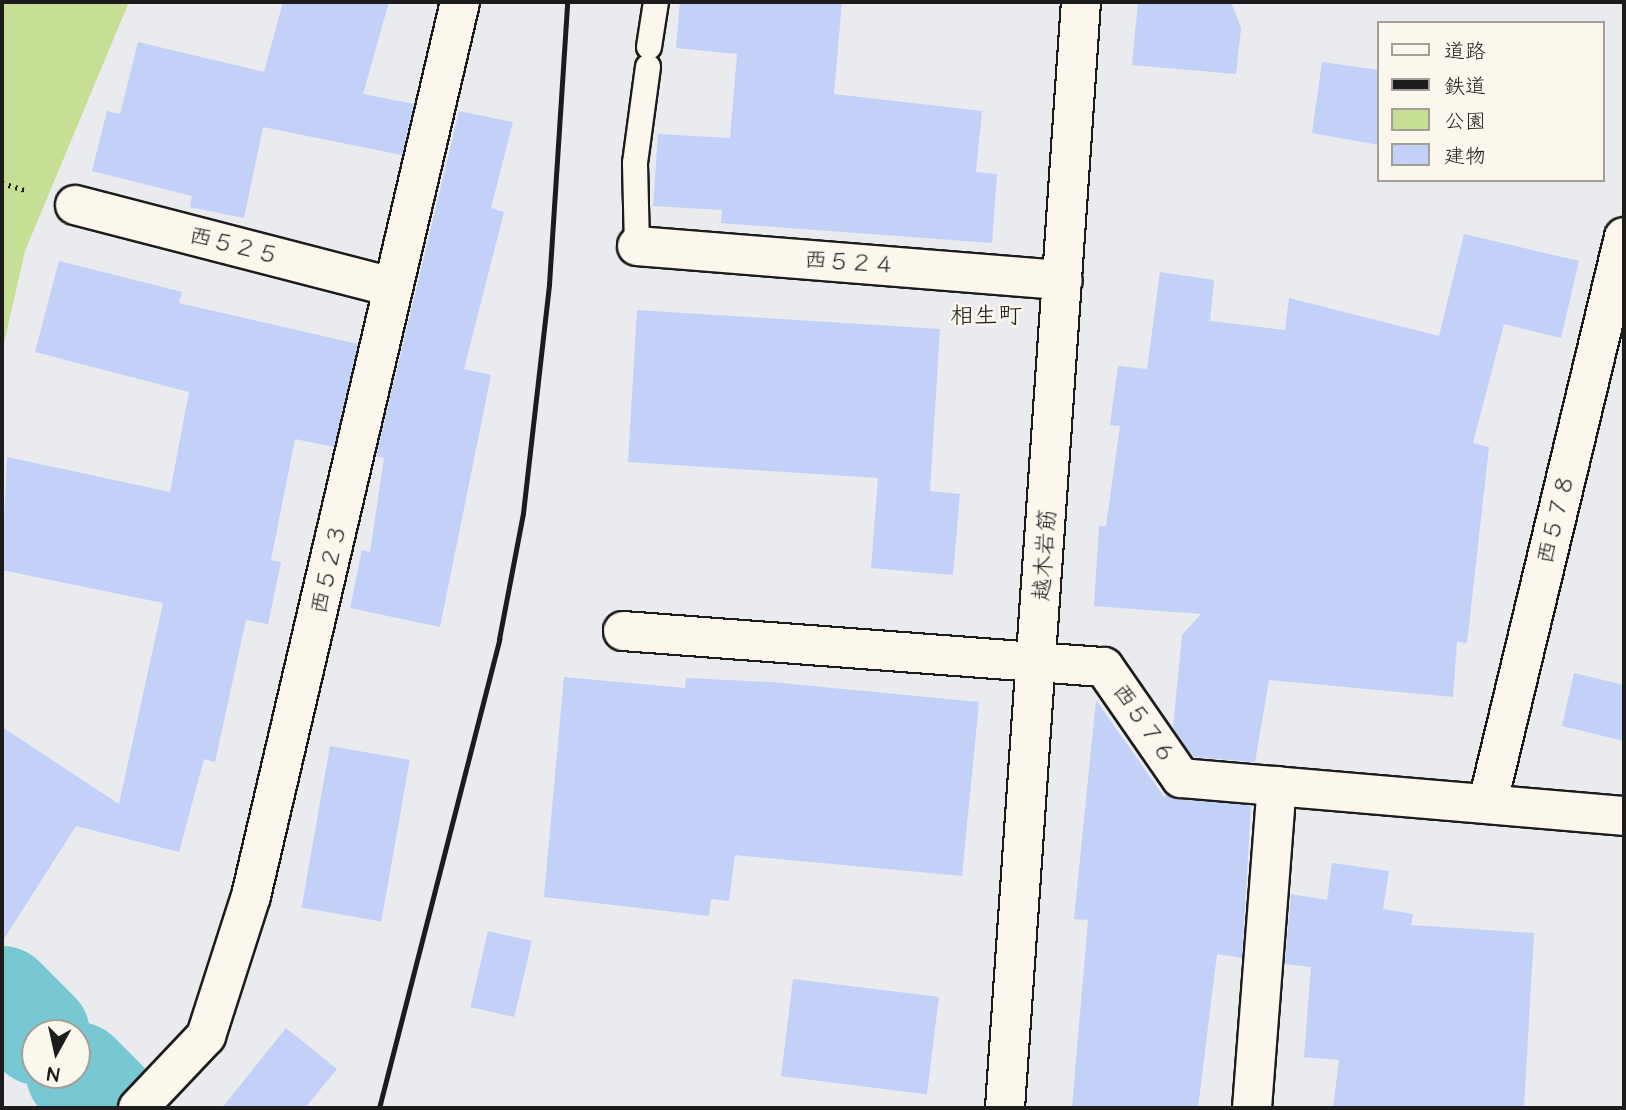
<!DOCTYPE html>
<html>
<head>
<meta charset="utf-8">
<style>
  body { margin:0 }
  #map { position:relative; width:1626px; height:1110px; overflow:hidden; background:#eaebef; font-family:"Architects Daughter","Klee One",sans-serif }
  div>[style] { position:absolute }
  .green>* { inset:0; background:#c7df95 }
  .river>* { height:103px; margin:-51.5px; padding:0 51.5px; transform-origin:51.5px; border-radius:51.5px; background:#78c8d3 }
  .building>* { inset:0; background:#c3d0f7; transform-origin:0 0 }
  .path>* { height:4.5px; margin-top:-2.25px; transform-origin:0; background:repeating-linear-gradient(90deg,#1c1c1c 0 2px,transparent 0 7px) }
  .roads { filter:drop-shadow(2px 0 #1c1c1c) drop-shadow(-2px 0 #1c1c1c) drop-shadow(0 2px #1c1c1c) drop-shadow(0 -2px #1c1c1c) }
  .service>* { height:24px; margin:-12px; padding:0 12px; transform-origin:12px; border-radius:12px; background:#fbf7ec }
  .minor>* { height:38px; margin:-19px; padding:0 19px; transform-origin:19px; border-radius:19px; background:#fbf7ec }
  .tertiary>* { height:38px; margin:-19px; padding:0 19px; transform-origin:19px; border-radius:19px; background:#fbf7ec }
  .rail>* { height:5px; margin:-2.5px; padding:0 2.5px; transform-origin:2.5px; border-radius:2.5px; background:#1c1c1c }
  span { translate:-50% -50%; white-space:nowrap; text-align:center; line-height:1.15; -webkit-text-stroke:5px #fbf7ec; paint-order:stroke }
  .street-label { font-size:23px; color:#1c1c1c }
  .neighbourhood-label { font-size:24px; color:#1c1c1c }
  .frame { position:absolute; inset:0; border:4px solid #1c1c1c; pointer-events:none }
  .legend { position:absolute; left:1377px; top:21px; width:228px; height:161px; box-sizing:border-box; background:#fbf7ec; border:2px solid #a29f99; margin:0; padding:9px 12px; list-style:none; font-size:21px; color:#1c1c1c }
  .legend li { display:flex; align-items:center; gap:14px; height:35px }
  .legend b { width:35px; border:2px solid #a29f99 }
  .north { position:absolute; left:21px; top:1019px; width:70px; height:70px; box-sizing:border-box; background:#fbf7ec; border:2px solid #a29f99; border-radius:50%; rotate:188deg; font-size:19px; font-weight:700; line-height:28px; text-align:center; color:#1c1c1c }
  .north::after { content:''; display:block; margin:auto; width:24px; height:32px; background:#1c1c1c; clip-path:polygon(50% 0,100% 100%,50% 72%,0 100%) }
</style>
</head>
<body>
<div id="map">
  <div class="green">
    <div style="clip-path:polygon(2px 2px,129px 2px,25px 251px,2px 352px)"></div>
  </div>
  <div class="river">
    <div style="left:2px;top:997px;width:51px;rotate:45deg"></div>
    <div style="left:77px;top:1073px;width:49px;rotate:45deg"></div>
  </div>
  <div class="building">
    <div style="clip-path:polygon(283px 2px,389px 2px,363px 94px,414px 104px,402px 155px,263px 127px,244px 218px,190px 207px,192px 196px,92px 171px,107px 111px,120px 114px,138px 42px,264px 72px)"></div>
    <div style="clip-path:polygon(680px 2px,842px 2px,834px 94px,982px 111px,976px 172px,997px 174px,992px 243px,721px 223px,722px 210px,653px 206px,658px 134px,730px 138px,737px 54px,676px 48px)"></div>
    <div style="clip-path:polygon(1138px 2px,1231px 2px,1241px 28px,1236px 74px,1132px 65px)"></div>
    <div style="clip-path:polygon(1322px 62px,1379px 70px,1379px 145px,1312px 133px)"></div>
    <div style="clip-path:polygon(459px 111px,513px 122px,491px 208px,504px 212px,464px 369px,491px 375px,440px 627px,350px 608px,362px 550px,370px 552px,384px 458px,376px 456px)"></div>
    <div style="clip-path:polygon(1464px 234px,1579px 261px,1561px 338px,1504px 324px,1473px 443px,1489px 447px,1467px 643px,1457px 642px,1453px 697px,1269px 680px,1255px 762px,1193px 757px,1173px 728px,1182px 635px,1201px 614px,1094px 606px,1099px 526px,1106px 526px,1120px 426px,1110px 425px,1118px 366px,1147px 369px,1160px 272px,1214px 280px,1210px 321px,1285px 330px,1289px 298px,1439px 336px)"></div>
    <div style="clip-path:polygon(59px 261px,182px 292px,179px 303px,358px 344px,334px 447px,295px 439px,271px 560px,281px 562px,268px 624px,246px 620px,215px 762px,204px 759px,179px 852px,76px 826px,2px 942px,2px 727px,119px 804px,163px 603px,2px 570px,7px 457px,170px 492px,189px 392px,35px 352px)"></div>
    <div style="clip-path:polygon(637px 310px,940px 329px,930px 491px,960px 494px,953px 575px,871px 568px,878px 478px,628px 462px)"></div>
    <div style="clip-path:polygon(1574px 673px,1624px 685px,1624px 741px,1562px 726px)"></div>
    <div style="clip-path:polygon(564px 677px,685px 688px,686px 678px,771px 682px,979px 702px,962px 876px,735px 855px,729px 901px,711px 899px,709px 916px,544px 897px)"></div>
    <div style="clip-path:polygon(1096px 700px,1165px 798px,1166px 793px,1251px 806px,1242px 958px,1217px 954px,1198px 1108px,1072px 1108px,1088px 920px,1074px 919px)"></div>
    <div style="left:330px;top:746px;width:81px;height:164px;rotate:10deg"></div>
    <div style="clip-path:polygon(1332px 863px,1389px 871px,1383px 909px,1413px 914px,1411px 925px,1534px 933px,1524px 1108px,1333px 1108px,1339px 1060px,1304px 1057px,1311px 967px,1285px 964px,1291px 894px,1327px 900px)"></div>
    <div style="left:488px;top:931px;width:45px;height:78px;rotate:13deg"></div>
    <div style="left:793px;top:979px;width:147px;height:98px;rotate:7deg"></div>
    <div style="clip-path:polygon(286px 1028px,337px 1069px,305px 1108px,222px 1108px)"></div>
  </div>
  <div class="path">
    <div style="left:2px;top:183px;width:27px;rotate:17deg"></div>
  </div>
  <div class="roads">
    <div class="service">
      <div style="left:649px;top:47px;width:46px;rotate:-81.2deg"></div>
      <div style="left:637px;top:246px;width:83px;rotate:-91.4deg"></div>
      <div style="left:635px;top:163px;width:97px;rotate:-82.3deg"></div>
    </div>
    <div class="minor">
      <div style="left:75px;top:205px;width:328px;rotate:14.5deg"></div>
      <div style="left:637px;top:246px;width:427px;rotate:4.6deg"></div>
      <div style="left:623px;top:631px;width:482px;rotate:4.3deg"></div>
      <div style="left:1104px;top:667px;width:135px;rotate:55.3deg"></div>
      <div style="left:1181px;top:778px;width:445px;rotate:4.9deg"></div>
      <div style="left:1488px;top:802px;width:581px;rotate:-76.47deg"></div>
      <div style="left:138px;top:1108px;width:99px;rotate:-46.6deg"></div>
      <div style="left:206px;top:1036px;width:147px;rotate:-72.2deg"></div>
      <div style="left:251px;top:896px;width:918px;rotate:-76.84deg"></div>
      <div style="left:1252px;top:1108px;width:323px;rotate:-85.6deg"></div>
    </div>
    <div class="tertiary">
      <div style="left:1005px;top:1108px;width:1109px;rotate:-86.07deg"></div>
    </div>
  </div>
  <div class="rail">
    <div style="left:379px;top:1108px;width:484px;rotate:-75.6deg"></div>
    <div style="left:499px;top:639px;width:128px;rotate:-79.2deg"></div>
    <div style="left:523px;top:513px;width:230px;rotate:-83.5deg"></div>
    <div style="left:549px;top:284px;width:283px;rotate:-86.3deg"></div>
  </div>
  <div class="street-label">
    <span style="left:234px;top:246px;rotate:14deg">西５２５</span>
    <span style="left:850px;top:263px;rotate:4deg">西５２４</span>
    <span style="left:1556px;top:519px;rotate:-76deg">西５７８</span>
    <span style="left:1045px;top:555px;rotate:-86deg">越木岩筋</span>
    <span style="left:329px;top:569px;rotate:-77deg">西５２３</span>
    <span style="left:1144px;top:724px;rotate:55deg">西５７６</span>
  </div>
  <div class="neighbourhood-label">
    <span style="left:986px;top:317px">相生町</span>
  </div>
  <div class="frame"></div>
  <ul class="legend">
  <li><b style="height:9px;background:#fbf7ec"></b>道路</li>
  <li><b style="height:9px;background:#1c1c1c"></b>鉄道</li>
  <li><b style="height:19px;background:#c7df95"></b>公園</li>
  <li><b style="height:19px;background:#c3d0f7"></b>建物</li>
  </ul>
  <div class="north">N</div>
</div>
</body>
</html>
